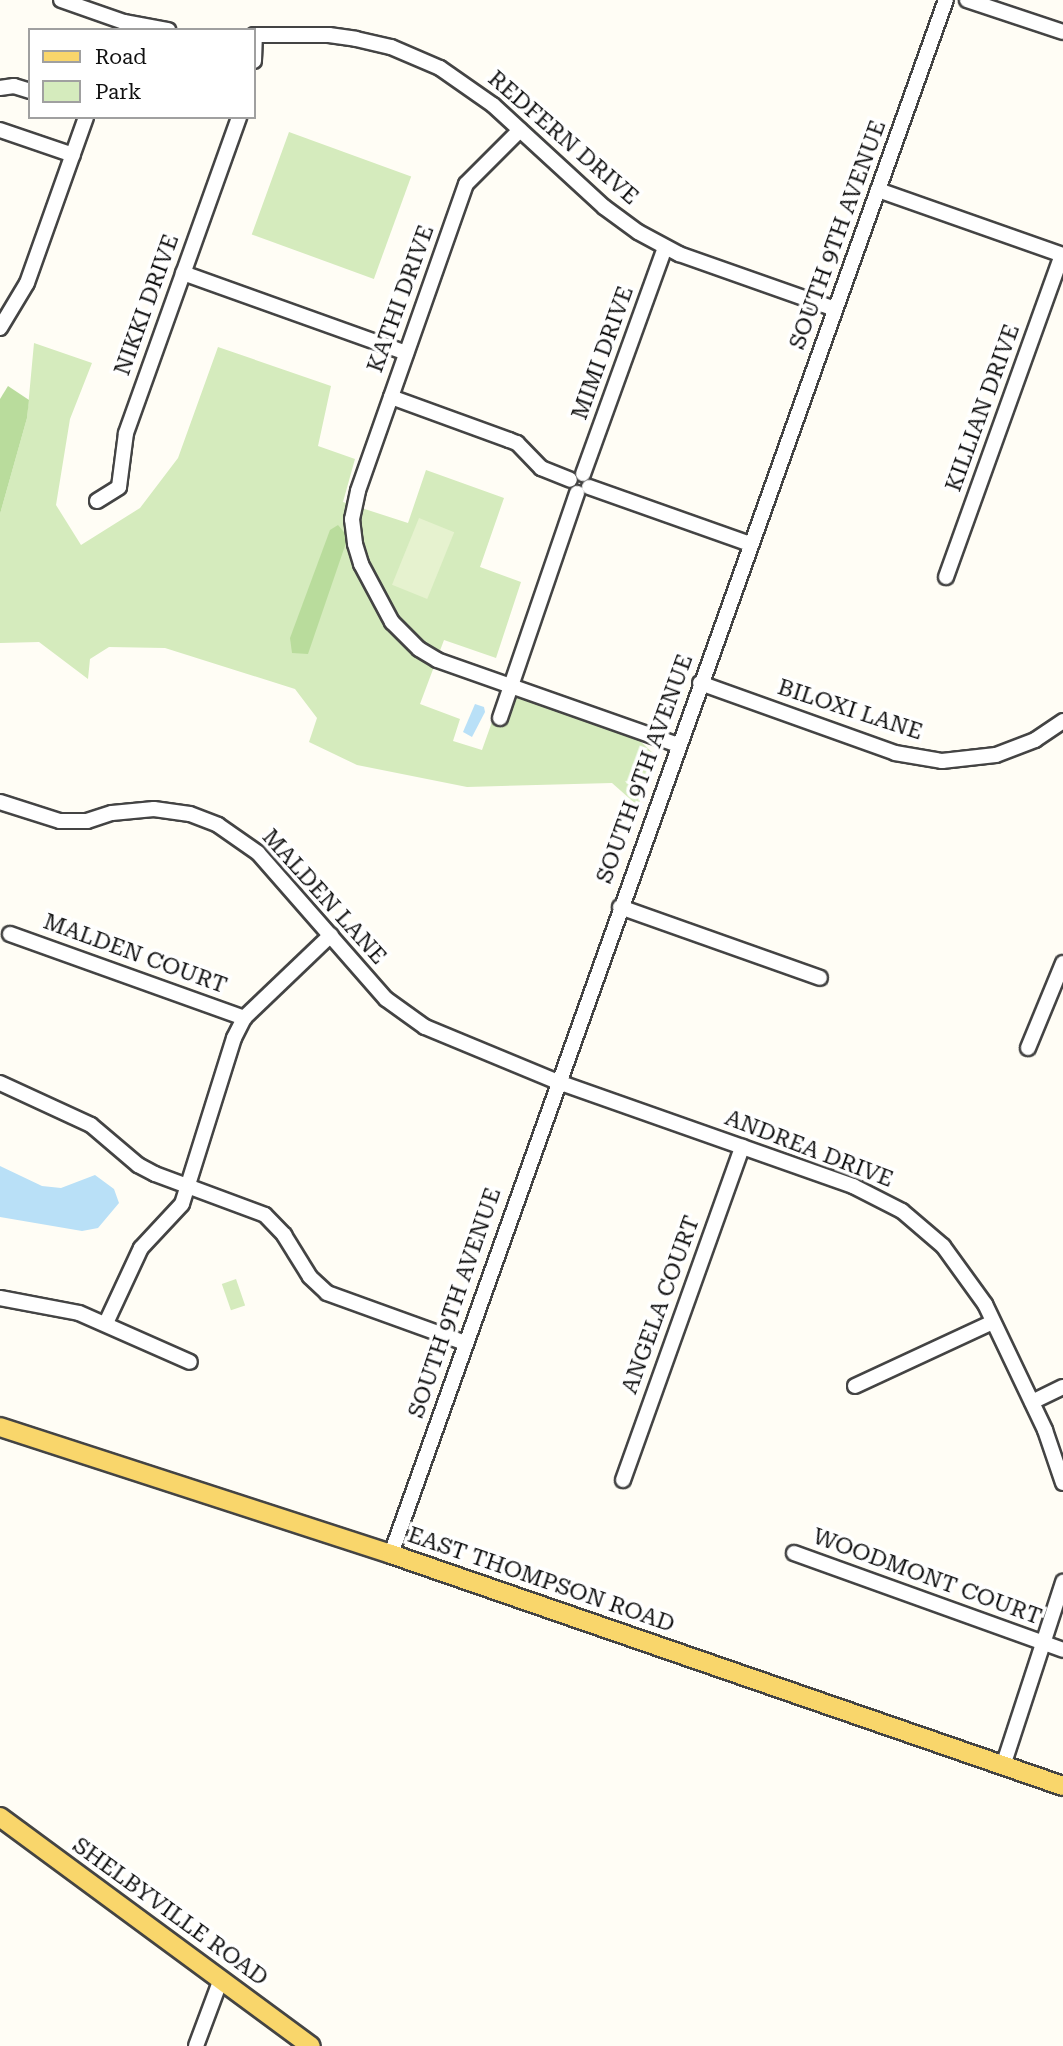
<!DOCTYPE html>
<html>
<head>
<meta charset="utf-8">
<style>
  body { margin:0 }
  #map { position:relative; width:1063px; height:2046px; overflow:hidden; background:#fffdf5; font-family:"Roboto Serif",serif }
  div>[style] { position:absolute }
  .green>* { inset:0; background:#d5ebbd; transform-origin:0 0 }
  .forest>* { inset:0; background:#b9dc9c }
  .pitch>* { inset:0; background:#e6f2cf; transform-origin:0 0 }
  .water>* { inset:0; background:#b9e0f7 }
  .roads { filter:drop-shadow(2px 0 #444) drop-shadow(-2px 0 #444) drop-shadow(0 2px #444) drop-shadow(0 -2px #444) }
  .minor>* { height:14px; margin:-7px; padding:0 7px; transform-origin:7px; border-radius:7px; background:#fff }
  .major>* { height:18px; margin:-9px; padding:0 9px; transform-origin:9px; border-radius:9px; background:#f9d66b }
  span { translate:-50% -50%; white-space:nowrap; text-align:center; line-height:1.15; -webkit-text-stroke:7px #fff; paint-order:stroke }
  .street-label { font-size:23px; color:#111 }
  .legend { position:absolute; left:28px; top:28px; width:228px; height:91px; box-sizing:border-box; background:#fff; border:2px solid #a0a0a0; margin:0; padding:9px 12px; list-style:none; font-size:21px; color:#111 }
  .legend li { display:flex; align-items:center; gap:14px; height:35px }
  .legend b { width:35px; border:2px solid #a0a0a0 }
</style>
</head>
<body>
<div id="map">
  <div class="green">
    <div style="left:289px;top:132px;width:130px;height:109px;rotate:20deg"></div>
    <div style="clip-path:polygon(34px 343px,92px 363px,70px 419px,56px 505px,81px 545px,140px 508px,178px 458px,218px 347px,331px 386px,318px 446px,355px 459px,343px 502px,408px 523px,426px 470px,504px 498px,480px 567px,521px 582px,496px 658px,444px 640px,420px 704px,460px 719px,453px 741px,482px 750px,503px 691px,639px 740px,656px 756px,638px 806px,612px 783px,467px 787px,357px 765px,309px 742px,317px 718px,295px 689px,165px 648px,109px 647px,90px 659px,88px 679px,39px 642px,0 643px,0 514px,27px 418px)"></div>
    <div style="left:236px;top:1279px;width:28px;height:15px;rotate:71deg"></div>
  </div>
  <div class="forest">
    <div style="clip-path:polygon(8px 386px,29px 400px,27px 418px,0 514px,0 399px)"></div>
    <div style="clip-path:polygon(338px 525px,348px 537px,308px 654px,292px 653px,290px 638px,330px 530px)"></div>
  </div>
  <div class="pitch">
    <div style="left:419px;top:518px;width:38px;height:72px;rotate:22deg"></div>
  </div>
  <div class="water">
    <div style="clip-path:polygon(475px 704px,484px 707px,485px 712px,472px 737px,463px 732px)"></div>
    <div style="clip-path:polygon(0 1166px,42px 1186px,61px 1188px,95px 1175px,114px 1189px,119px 1203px,98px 1228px,82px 1231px,0 1217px)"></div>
  </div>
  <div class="roads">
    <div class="minor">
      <div style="left:61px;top:0;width:67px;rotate:19.2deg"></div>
      <div style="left:124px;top:22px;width:45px;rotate:10.3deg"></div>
      <div style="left:967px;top:0;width:101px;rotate:18.4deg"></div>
      <div style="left:254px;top:35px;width:75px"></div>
      <div style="left:329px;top:35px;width:27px;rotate:8deg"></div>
      <div style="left:356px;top:39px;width:36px;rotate:13deg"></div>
      <div style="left:391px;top:47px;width:53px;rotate:23.2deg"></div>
      <div style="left:440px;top:68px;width:65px;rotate:34.9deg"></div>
      <div style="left:493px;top:105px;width:151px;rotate:42.6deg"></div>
      <div style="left:604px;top:207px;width:42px;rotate:36.3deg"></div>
      <div style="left:638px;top:232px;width:47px;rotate:28.2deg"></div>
      <div style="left:679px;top:254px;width:165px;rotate:19.4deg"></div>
      <div style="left:254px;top:61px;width:26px;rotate:-88deg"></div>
      <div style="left:0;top:88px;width:14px;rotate:-8deg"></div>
      <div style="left:14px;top:86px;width:17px;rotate:17deg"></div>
      <div style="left:0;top:130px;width:77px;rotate:18.9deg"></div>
      <div style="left:520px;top:130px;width:76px;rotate:135deg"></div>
      <div style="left:466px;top:184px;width:325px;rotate:109.4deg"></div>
      <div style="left:358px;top:491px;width:29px;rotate:102deg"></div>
      <div style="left:352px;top:519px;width:25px;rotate:83deg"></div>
      <div style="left:355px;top:544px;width:21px;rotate:73deg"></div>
      <div style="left:361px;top:564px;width:66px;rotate:61.9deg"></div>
      <div style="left:392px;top:622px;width:38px;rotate:45deg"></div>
      <div style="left:419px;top:649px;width:21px;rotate:31deg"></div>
      <div style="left:437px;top:660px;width:256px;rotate:19.4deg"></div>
      <div style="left:878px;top:190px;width:196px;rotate:19.4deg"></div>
      <div style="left:183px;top:273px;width:237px;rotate:19.7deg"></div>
      <div style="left:0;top:328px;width:52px;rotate:-59deg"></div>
      <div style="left:27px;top:283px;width:176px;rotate:-70.4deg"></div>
      <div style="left:391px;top:397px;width:126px;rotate:20deg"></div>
      <div style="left:509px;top:440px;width:9px;rotate:21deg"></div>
      <div style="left:517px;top:443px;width:35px;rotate:46deg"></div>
      <div style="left:541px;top:468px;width:31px;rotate:22deg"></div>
      <div style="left:583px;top:474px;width:241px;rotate:-70.1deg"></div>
      <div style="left:589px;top:487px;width:171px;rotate:19.5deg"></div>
      <div style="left:97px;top:501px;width:26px;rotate:-32deg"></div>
      <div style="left:119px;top:487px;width:54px;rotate:-82.6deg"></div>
      <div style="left:126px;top:433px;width:336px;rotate:-70.3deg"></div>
      <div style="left:946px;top:577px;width:342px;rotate:-70.2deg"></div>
      <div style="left:700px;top:683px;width:207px;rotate:19.7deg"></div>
      <div style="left:895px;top:753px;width:48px;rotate:9.7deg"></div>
      <div style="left:942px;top:761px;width:54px;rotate:-6.3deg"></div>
      <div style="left:996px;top:755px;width:42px;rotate:-21deg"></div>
      <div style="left:1035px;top:740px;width:34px;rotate:-34deg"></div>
      <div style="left:500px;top:718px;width:238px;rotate:-71.1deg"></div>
      <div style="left:0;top:802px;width:63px;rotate:17.6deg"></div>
      <div style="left:60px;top:821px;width:27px"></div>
      <div style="left:87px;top:821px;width:26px;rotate:-18deg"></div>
      <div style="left:112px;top:813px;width:42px;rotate:-5.4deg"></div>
      <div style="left:154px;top:809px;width:36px;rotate:8deg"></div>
      <div style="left:190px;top:814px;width:30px;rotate:21deg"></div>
      <div style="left:218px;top:825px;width:49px;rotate:35deg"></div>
      <div style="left:258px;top:853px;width:194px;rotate:48.8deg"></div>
      <div style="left:386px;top:999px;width:48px;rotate:35.7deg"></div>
      <div style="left:425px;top:1027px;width:144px;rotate:22.5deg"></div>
      <div style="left:558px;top:1082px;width:313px;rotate:19.4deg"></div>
      <div style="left:853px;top:1186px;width:55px;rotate:27deg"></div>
      <div style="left:902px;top:1211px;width:54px;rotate:40.5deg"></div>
      <div style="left:943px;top:1246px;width:72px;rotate:54.1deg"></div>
      <div style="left:985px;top:1304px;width:140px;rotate:64.5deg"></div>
      <div style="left:1045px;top:1430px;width:56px;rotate:71.2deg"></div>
      <div style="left:620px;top:907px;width:212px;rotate:19.5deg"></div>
      <div style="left:10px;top:934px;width:249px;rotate:19.7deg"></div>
      <div style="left:1028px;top:1048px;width:92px;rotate:-67.6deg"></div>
      <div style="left:0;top:1083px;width:100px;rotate:24.8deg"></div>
      <div style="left:91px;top:1125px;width:62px;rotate:40.4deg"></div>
      <div style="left:138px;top:1165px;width:19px;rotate:28deg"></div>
      <div style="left:155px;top:1174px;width:117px;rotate:20.4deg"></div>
      <div style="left:265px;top:1215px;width:28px;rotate:46deg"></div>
      <div style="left:284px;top:1235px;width:49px;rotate:58.2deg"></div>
      <div style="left:310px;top:1277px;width:23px;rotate:43deg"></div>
      <div style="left:327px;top:1293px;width:147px;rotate:19.9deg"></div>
      <div style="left:0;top:1298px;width:80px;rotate:10.8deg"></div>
      <div style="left:79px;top:1313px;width:121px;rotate:23.8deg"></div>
      <div style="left:106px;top:1323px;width:83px;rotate:-65deg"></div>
      <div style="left:141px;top:1248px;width:60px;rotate:-47deg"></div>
      <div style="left:182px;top:1204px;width:174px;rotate:-72.6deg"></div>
      <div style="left:234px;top:1038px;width:22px;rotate:-63deg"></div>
      <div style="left:244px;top:1018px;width:120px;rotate:-43.7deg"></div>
      <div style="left:855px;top:1386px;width:152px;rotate:-24.9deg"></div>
      <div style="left:1032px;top:1402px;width:34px;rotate:-26deg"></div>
      <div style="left:623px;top:1480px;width:354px;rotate:-70.3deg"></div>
      <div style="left:794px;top:1553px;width:286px;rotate:19.8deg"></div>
      <div style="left:391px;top:1554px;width:1650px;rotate:-70.35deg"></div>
      <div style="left:1003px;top:1766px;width:194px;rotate:-71.9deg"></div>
      <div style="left:196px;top:2046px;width:72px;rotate:-69.5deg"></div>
    </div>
    <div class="major">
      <div style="left:0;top:1427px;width:411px;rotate:18deg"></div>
      <div style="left:391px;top:1554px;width:711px;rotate:19.05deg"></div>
      <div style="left:0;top:1817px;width:386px;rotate:36.4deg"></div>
    </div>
  </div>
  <div class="street-label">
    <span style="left:563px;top:138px;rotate:41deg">REDFERN DRIVE</span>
    <span style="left:838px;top:235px;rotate:-70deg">SOUTH 9TH AVENUE</span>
    <span style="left:401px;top:299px;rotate:-70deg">KATHI DRIVE</span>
    <span style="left:147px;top:305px;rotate:-70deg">NIKKI DRIVE</span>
    <span style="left:603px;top:353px;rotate:-70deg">MIMI DRIVE</span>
    <span style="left:983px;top:408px;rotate:-70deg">KILLIAN DRIVE</span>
    <span style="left:850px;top:710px;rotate:18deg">BILOXI LANE</span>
    <span style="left:645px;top:769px;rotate:-70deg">SOUTH 9TH AVENUE</span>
    <span style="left:324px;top:897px;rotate:48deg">MALDEN LANE</span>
    <span style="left:135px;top:954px;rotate:20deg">MALDEN COURT</span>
    <span style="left:809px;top:1149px;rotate:21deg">ANDREA DRIVE</span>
    <span style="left:455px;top:1303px;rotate:-71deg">SOUTH 9TH AVENUE</span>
    <span style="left:661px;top:1305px;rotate:-70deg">ANGELA COURT</span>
    <span style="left:927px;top:1577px;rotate:20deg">WOODMONT COURT</span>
    <span style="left:541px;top:1580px;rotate:19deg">EAST THOMPSON ROAD</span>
    <span style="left:170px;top:1912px;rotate:36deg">SHELBYVILLE ROAD</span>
  </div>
  <ul class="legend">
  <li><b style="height:9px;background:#f9d66b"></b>Road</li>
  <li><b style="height:19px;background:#d5ebbd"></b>Park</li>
  </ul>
</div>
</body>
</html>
